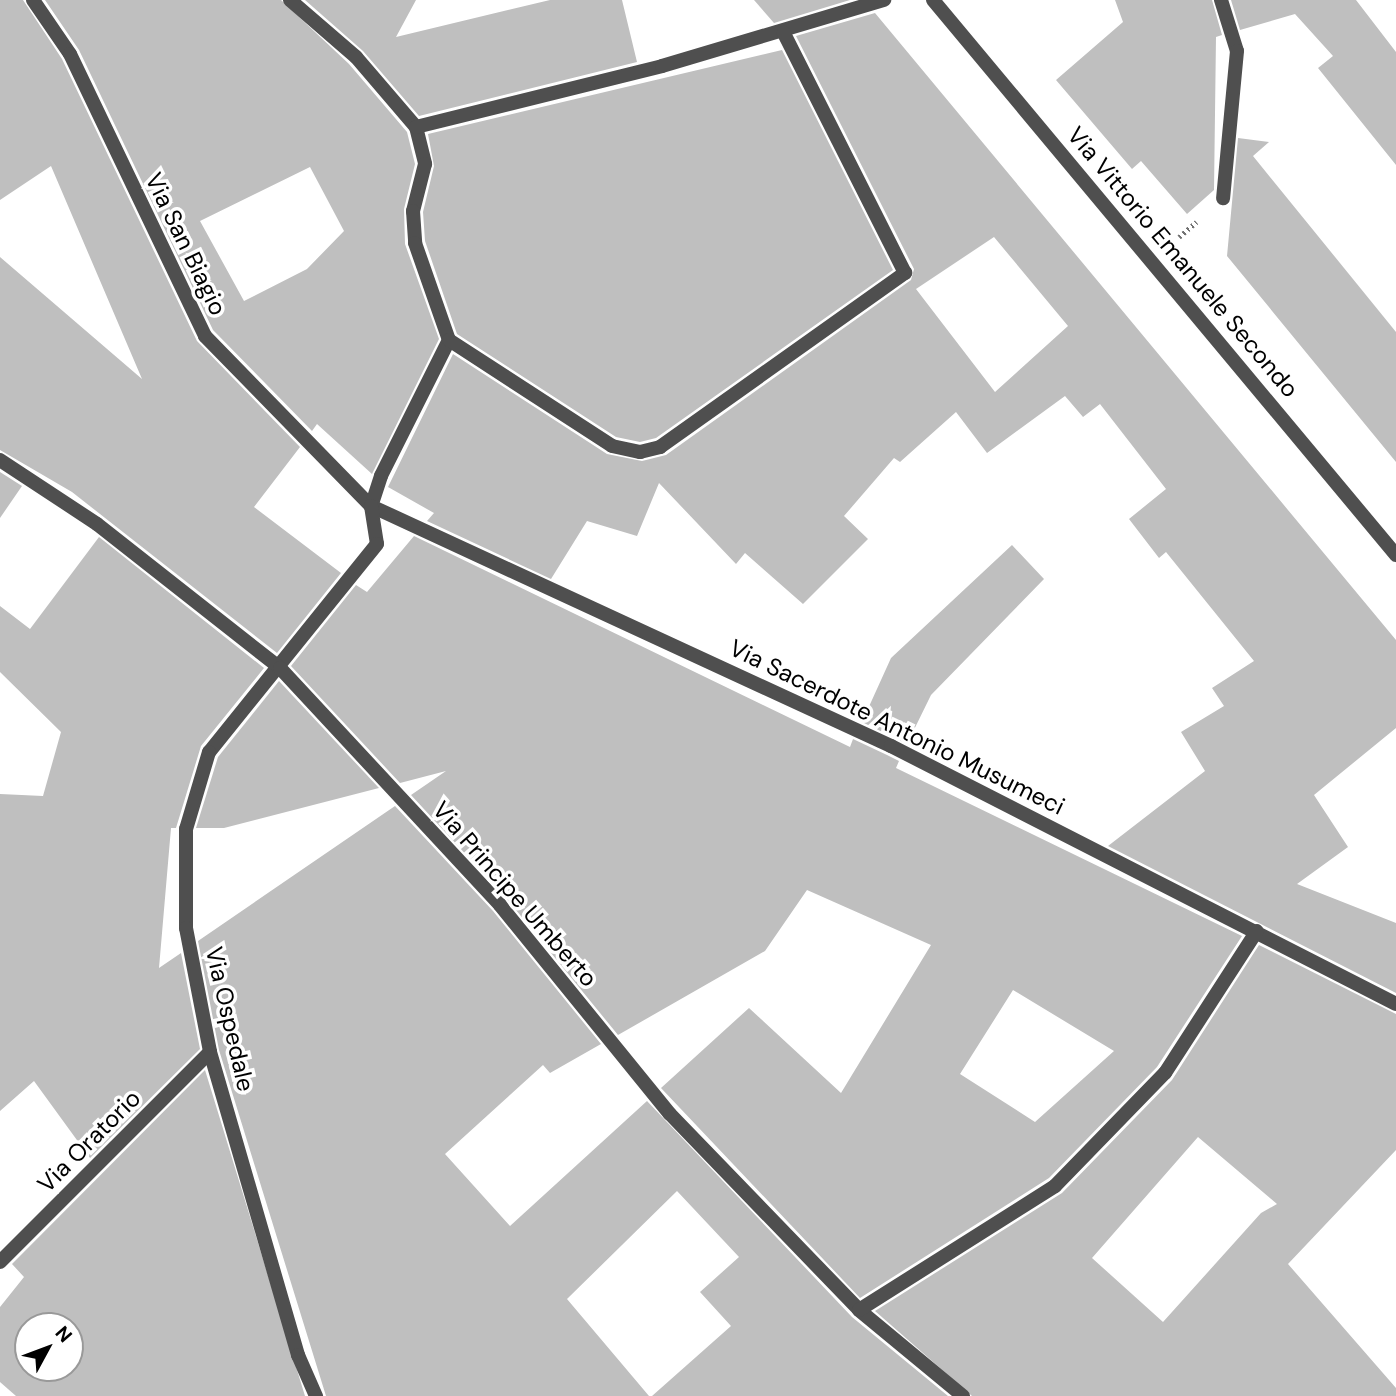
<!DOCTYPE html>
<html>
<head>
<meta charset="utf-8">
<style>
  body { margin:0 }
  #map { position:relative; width:1396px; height:1396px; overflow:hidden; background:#fff; font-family:"DM Sans",sans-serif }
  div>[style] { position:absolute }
  .building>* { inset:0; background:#bfbfbf }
  .path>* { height:4.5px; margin-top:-2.25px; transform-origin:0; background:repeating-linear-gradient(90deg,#717171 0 2px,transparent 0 5.5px) }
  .minor>* { height:14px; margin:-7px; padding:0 7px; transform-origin:7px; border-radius:7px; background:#4f4f4f }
  .tertiary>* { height:14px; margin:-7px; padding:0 7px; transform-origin:7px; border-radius:7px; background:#4f4f4f }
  span { translate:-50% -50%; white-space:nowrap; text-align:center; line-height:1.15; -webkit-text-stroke:7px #fff; paint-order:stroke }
  .street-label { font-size:24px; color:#000 }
  .north { position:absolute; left:14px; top:1312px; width:70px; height:70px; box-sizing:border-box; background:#fff; border:2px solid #999; border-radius:50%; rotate:49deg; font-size:19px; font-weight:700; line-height:28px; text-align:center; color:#000 }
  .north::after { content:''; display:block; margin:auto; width:24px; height:32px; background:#000; clip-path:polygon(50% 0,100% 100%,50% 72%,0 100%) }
</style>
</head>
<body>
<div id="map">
  <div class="building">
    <div style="clip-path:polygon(0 0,23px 0,62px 59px,197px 341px,300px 447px,254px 507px,341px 573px,277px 653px,72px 492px,0 450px,0 257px,142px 379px,51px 166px,0 200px)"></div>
    <div style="clip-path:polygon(evenodd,45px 0,281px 0,349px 64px,407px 132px,415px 164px,404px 209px,405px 244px,439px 339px,372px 474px,317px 424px,312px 431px,213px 330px,79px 50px,45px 0,310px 167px,344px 231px,307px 269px,244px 301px,200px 221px,310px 167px)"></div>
    <div style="clip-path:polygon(305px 0,416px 0,396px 37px,550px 0,622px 0,637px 62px,419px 116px,363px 51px)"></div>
    <div style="clip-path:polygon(754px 0,850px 0,774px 23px)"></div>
    <div style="clip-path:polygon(1115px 0,1212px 0,1222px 35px,1216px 37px,1214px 190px,1187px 214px,1141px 161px,1132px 169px,1056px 80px,1123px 22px)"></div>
    <div style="clip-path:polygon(1231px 0,1356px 0,1396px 52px,1396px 165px,1318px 68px,1333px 56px,1295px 14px,1240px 30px)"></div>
    <div style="clip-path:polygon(evenodd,875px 13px,1396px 640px,1396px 728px,1314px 795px,1348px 847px,1297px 884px,1396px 923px,1396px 993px,1108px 846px,1205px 771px,1181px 732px,1224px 706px,1212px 688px,1254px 661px,1166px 552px,1159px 558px,1129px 519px,1166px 489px,1100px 404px,1083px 417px,1065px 396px,987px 453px,956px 412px,900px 462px,894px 458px,844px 516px,868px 539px,803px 604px,745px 553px,736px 564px,659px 483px,637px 536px,587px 521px,551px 579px,427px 521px,434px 513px,388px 487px,453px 354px,607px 454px,642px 461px,666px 455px,911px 280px,914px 269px,796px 36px,875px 13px,994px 237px,1068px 326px,995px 392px,916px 289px,994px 237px)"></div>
    <div style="clip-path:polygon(782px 50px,893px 270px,656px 438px,640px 442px,616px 437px,457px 334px,425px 241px,423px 212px,434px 166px,428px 134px)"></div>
    <div style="clip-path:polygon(1238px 138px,1269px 142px,1253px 156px,1396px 332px,1396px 462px,1227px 256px)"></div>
    <div style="clip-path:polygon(0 472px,22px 486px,0 518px)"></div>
    <div style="clip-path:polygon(evenodd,414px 536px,850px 747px,853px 739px,887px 755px,899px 761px,896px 768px,1242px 936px,1157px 1067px,1049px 1178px,860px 1298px,661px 1088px,749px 1008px,841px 1093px,931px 945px,807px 890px,765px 951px,618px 1035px,507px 899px,411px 795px,446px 771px,400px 783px,291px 666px,356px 585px,367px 592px,414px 536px,1013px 990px,1114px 1051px,1035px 1122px,960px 1074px,1013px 990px)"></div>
    <div style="clip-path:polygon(99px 537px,264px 668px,201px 746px,176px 828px,171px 828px,159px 968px,181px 953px,200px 1049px,90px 1158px,34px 1081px,0 1111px,0 794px,43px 796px,61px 732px,0 672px,0 606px,30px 629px)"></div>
    <div style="clip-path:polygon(1012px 545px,1044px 579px,931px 695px,907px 744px,862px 722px,891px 658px)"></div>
    <div style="clip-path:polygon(279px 681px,379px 788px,224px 828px,196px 828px,218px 757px)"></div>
    <div style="clip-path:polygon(395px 806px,493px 911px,601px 1044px,550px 1073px,543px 1065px,445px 1154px,510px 1226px,647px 1101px,852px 1317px,948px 1396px,652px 1396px,731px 1326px,700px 1292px,739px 1257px,677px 1191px,567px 1299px,649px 1396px,326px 1396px,219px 1050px,198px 941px)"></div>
    <div style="clip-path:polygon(evenodd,1259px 945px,1396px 1014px,1396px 1150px,1288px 1264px,1396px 1388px,1396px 1396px,972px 1396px,875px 1311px,1062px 1193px,1172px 1080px,1259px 945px,1198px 1137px,1277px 1204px,1261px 1213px,1163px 1322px,1092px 1258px,1198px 1137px)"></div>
    <div style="clip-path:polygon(evenodd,205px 1070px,305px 1396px,16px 1396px,0 1382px,0 1307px,24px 1277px,12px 1264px,205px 1070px,28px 1326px,70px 1326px,70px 1368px,28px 1368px,28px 1326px)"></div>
  </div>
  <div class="path">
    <div style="left:1179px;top:237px;width:23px;rotate:-41deg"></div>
  </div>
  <div class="minor">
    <div style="left:33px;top:0;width:65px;rotate:55.6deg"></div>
    <div style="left:70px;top:54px;width:313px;rotate:64.4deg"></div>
    <div style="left:205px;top:336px;width:238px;rotate:45.7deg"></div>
    <div style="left:371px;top:506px;width:573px;rotate:24.78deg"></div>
    <div style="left:891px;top:746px;width:567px;rotate:27.06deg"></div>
    <div style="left:290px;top:0;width:87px;rotate:40.8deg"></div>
    <div style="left:356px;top:57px;width:92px;rotate:49.4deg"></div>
    <div style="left:416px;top:127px;width:38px;rotate:76deg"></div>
    <div style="left:425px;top:164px;width:49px;rotate:104.3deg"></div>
    <div style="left:413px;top:211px;width:32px;rotate:86deg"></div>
    <div style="left:415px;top:243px;width:103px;rotate:70.7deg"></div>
    <div style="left:449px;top:340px;width:152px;rotate:116.6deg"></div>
    <div style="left:381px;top:476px;width:32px;rotate:108deg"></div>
    <div style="left:371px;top:506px;width:38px;rotate:81deg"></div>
    <div style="left:377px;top:544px;width:267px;rotate:128.9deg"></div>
    <div style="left:209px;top:752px;width:80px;rotate:106.6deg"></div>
    <div style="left:186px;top:829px;width:99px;rotate:90deg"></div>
    <div style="left:186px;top:928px;width:126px;rotate:79deg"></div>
    <div style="left:210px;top:1052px;width:316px;rotate:73.8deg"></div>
    <div style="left:298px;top:1355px;width:45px;rotate:66.3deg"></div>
    <div style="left:1221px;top:0;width:53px;rotate:72.6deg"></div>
    <div style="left:1237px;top:51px;width:148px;rotate:95.4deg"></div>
    <div style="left:416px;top:127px;width:253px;rotate:-13.9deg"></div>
    <div style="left:662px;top:66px;width:232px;rotate:-16.6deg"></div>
    <div style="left:449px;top:340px;width:194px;rotate:33deg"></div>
    <div style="left:612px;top:446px;width:29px;rotate:12deg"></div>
    <div style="left:640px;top:452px;width:21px;rotate:-14deg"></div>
    <div style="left:660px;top:447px;width:301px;rotate:-35.4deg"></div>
    <div style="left:905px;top:273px;width:269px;rotate:-116.8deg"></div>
    <div style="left:0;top:460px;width:116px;rotate:33.4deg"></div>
    <div style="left:97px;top:524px;width:233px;rotate:38.2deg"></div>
    <div style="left:280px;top:668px;width:323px;rotate:47.1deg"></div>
    <div style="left:500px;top:905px;width:269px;rotate:50.9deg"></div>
    <div style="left:670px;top:1114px;width:272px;rotate:46deg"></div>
    <div style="left:859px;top:1310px;width:135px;rotate:39.6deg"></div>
    <div style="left:0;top:1262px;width:297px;rotate:-45deg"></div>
    <div style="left:859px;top:1310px;width:232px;rotate:-32.3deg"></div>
    <div style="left:1055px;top:1186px;width:158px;rotate:-45.8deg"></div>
    <div style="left:1165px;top:1073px;width:169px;rotate:-57.1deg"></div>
  </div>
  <div class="tertiary">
    <div style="left:933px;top:0;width:723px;rotate:50.16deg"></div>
  </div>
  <div class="street-label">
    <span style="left:186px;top:244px;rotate:64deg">Via San Biagio</span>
    <span style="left:1183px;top:262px;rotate:50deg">Via Vittorio Emanuele Secondo</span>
    <span style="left:897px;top:727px;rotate:26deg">Via Sacerdote Antonio Musumeci</span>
    <span style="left:515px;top:894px;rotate:49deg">Via Principe Umberto</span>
    <span style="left:230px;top:1019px;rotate:77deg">Via Ospedale</span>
    <span style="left:89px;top:1141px;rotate:-45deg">Via Oratorio</span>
  </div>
  <div class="north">N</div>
</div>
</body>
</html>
